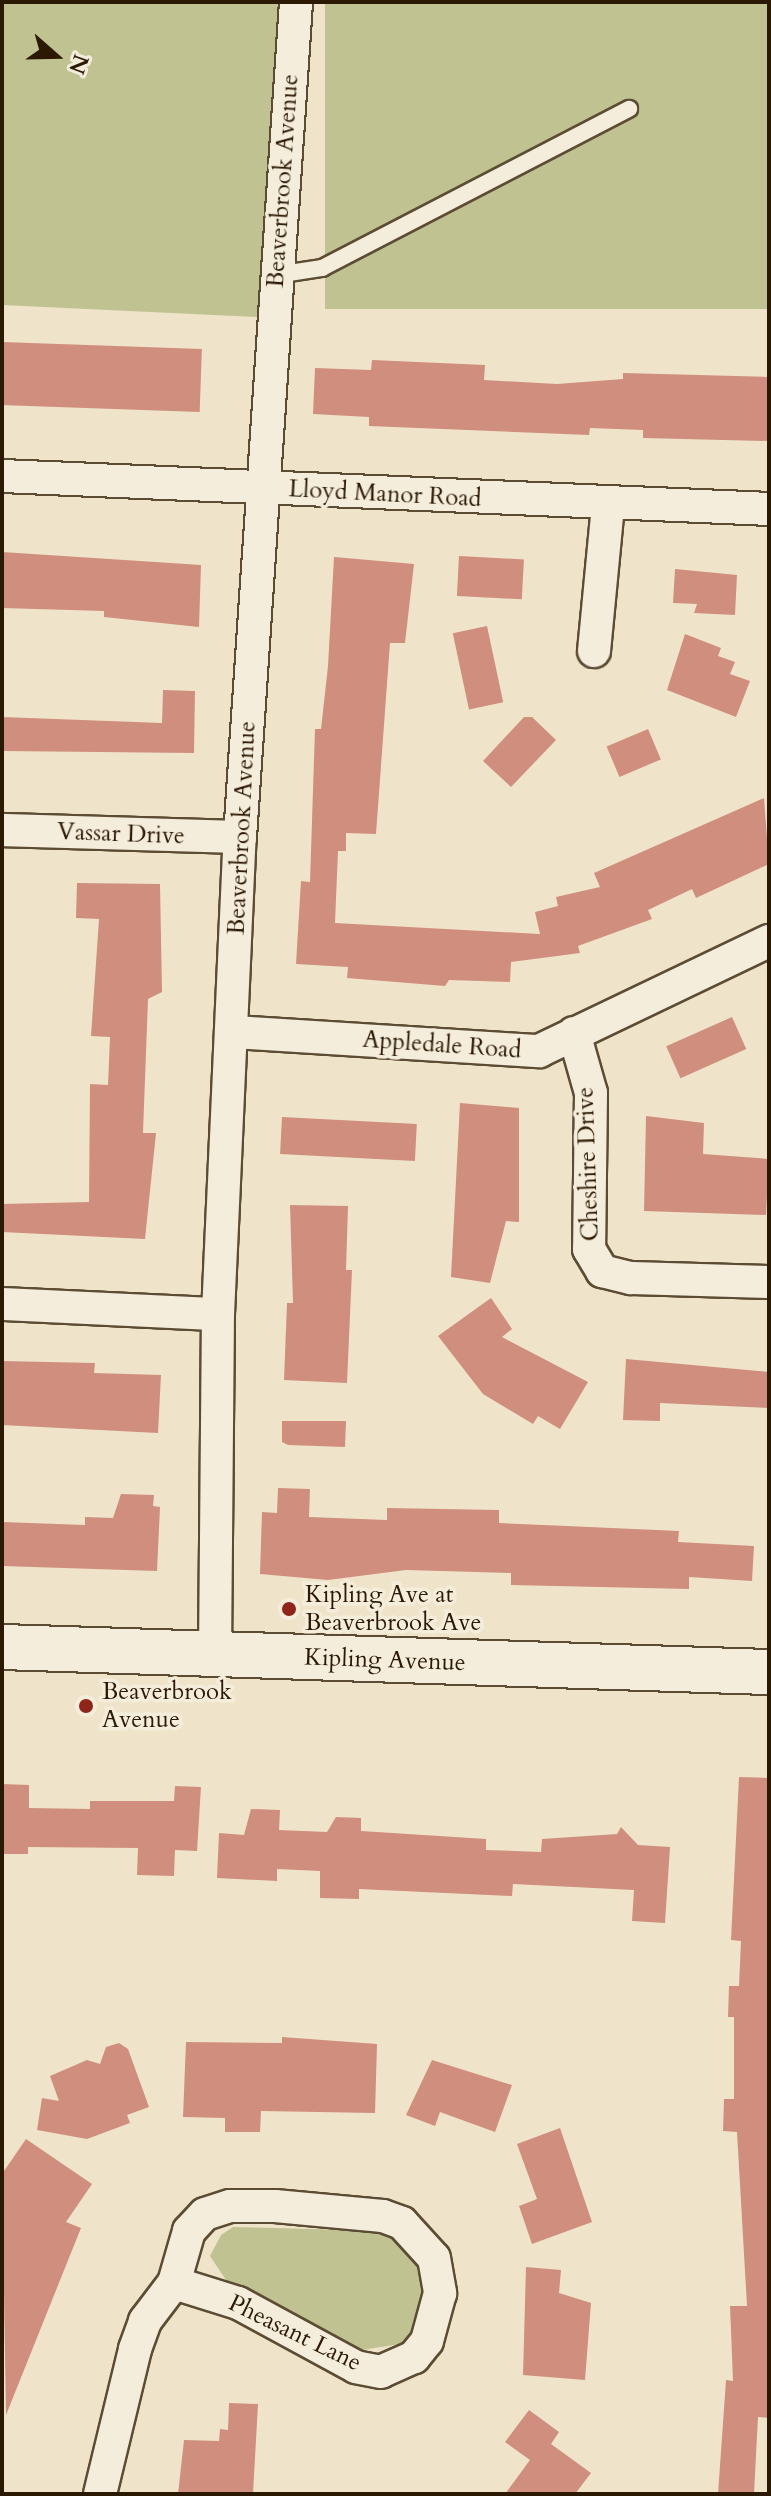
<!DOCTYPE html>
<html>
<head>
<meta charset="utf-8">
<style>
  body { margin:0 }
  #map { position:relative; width:771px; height:2496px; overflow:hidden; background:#efe4c9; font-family:Cardo,serif }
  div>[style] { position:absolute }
  .green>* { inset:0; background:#c0c291; transform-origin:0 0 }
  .building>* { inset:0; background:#d08e7e; transform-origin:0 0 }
  .roads { filter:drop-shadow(2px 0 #5c4c34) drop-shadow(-2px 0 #5c4c34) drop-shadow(0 2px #5c4c34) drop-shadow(0 -2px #5c4c34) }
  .service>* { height:16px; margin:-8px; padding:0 8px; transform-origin:8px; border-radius:8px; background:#f5eddc }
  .minor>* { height:32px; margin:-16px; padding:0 16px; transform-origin:16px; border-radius:16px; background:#f5eddc }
  .secondary>* { height:44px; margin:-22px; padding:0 22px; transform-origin:22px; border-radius:22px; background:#f5eddc }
  .dots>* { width:22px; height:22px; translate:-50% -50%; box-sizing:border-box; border:4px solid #f5eddc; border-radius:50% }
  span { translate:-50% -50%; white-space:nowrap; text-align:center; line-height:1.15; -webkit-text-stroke:7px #f5eddc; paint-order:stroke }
  .street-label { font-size:24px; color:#2b1903 }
  .poi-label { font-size:24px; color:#2b1903 }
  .left { translate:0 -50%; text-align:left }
  .frame { position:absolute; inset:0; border:4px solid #2b1903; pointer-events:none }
  .north { position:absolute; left:16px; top:16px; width:80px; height:80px; -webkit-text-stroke:6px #f5eddc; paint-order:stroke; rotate:110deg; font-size:22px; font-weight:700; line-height:32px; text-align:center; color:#2b1903 }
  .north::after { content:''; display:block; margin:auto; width:28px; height:36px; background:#2b1903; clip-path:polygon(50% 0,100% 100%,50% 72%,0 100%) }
</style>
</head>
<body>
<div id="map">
  <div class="green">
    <div style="clip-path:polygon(2px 2px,291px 2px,257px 317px,2px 305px)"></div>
    <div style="left:325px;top:2px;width:444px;height:307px"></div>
    <div style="clip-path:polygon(233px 2227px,349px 2230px,384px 2234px,406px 2245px,424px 2276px,423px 2310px,414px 2329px,400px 2344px,362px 2350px,230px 2286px,210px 2256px,221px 2235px)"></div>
  </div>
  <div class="building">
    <div style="left:2px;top:342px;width:200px;height:63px;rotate:2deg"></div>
    <div style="clip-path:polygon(372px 360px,485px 365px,484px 380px,557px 384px,623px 379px,623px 373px,769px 377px,769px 441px,643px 438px,643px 430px,590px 428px,589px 435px,369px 426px,369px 417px,313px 414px,315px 368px,371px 370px)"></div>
    <div style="clip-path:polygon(2px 552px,201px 565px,199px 627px,104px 617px,104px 611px,2px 608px)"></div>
    <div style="left:459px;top:556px;width:65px;height:40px;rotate:3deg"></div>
    <div style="clip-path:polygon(334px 557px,414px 564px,405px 643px,390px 643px,376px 834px,346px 833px,346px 851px,338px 851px,335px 923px,540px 934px,535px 912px,558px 906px,556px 897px,600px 887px,594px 873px,764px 798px,769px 864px,696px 898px,692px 889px,648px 910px,652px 919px,578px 946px,580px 953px,511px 962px,510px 982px,449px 980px,445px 986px,347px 978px,348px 967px,296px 964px,301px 881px,310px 882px,315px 729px,321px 729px,328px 666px)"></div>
    <div style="clip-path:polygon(675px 569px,737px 575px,735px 615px,694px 613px,697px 604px,673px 603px)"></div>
    <div style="left:487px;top:626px;width:78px;height:35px;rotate:78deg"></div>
    <div style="clip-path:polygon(685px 634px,721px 648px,718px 656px,735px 662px,730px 674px,750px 681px,736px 717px,667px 690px)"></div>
    <div style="clip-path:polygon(163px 690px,195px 691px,194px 753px,2px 751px,2px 717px,162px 723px)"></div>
    <div style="clip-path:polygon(524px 717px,532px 717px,556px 740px,511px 787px,483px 761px)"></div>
    <div style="left:648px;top:729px;width:33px;height:45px;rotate:67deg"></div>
    <div style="clip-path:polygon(77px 883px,160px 884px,162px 992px,148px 999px,143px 1133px,156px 1133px,145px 1239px,2px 1232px,2px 1204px,89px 1202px,90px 1084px,108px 1085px,110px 1037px,91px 1036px,99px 919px,76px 918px)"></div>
    <div style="left:732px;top:1017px;width:35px;height:72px;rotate:66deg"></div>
    <div style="clip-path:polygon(460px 1103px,519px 1108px,519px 1222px,506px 1221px,490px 1283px,451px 1277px)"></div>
    <div style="clip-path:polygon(646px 1116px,704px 1123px,703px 1154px,769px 1159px,766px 1215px,644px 1211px)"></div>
    <div style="left:282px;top:1117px;width:135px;height:37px;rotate:3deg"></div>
    <div style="clip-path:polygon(290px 1205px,348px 1206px,346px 1270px,352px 1270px,347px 1383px,284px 1380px,287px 1303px,293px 1303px)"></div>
    <div style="clip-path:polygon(491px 1298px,512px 1329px,502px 1337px,588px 1382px,560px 1429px,538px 1416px,533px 1424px,483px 1394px,438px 1336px)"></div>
    <div style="clip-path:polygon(626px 1359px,769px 1372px,769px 1408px,660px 1403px,660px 1421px,623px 1420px)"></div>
    <div style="clip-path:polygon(2px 1361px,95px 1363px,94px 1373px,161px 1375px,158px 1433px,2px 1425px)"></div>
    <div style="clip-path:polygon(282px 1421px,346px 1421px,345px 1447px,288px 1445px,282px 1442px)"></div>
    <div style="clip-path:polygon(278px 1488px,310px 1489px,309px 1517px,387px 1520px,387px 1508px,499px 1510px,499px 1523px,679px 1531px,678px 1542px,754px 1546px,752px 1581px,689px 1577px,689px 1589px,511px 1585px,511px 1573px,406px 1570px,328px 1580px,260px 1574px,262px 1512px,277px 1513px)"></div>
    <div style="clip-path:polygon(121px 1494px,154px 1495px,153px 1506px,160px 1507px,157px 1571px,2px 1566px,2px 1522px,85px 1525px,85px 1517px,113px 1518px)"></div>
    <div style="clip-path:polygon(739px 1777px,769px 1778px,769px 2418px,758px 2417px,754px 2494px,718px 2494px,726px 2380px,733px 2381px,730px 2306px,747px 2306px,737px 2132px,723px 2131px,724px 2099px,734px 2099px,734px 2017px,728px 2017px,729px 1986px,739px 1986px,741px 1941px,731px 1940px)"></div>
    <div style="clip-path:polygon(2px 1784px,29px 1785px,29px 1808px,90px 1809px,90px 1801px,174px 1801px,175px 1786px,201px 1787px,197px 1851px,175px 1850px,174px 1876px,137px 1875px,138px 1848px,28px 1847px,28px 1854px,2px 1854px)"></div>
    <div style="clip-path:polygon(251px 1809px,280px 1810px,279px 1830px,327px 1832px,336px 1817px,361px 1818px,361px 1831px,486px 1839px,486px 1850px,541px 1852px,542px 1839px,617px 1834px,621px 1827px,638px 1845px,670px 1847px,665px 1923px,632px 1921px,634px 1890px,513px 1884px,512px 1896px,359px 1889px,359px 1899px,320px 1898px,320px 1871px,277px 1869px,277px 1881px,217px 1878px,219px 1833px,244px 1835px)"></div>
    <div style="clip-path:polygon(282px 2037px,377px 2044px,375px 2113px,261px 2111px,260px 2132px,225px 2132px,225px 2118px,183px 2117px,186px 2042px,282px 2043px)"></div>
    <div style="clip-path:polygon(119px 2043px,128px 2049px,149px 2107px,127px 2115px,130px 2123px,87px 2139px,37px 2130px,42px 2098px,59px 2101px,50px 2076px,87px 2060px,100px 2064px,106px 2047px)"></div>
    <div style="clip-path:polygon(432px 2060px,512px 2085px,495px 2132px,440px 2112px,435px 2126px,406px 2115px)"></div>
    <div style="clip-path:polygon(560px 2128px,592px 2222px,532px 2244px,519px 2206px,537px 2199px,517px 2144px)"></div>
    <div style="clip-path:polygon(26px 2139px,92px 2184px,66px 2222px,81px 2228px,6px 2415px,2px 2174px)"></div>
    <div style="clip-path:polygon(526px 2267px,561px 2270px,559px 2293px,591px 2303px,585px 2380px,523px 2375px)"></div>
    <div style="clip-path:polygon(229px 2403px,258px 2404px,253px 2494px,178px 2494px,184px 2440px,219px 2441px,220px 2429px,228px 2430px)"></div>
    <div style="clip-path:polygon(529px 2410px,559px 2432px,551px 2444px,591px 2473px,575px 2494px,505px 2494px,530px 2460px,505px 2442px)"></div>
  </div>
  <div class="roads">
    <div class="service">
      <div style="left:276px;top:275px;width:47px;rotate:-8.7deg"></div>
      <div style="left:322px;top:268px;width:346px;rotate:-27.4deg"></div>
    </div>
    <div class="minor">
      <div style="left:2px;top:476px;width:768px;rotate:2.46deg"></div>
      <div style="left:594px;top:651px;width:147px;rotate:-84.5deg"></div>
      <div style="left:2px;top:830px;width:238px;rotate:1.7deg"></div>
      <div style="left:234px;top:1032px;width:306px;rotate:3.6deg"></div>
      <div style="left:539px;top:1051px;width:255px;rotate:-25.6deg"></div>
      <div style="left:574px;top:1033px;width:62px;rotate:74.2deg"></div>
      <div style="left:591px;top:1093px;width:156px;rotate:90.7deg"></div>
      <div style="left:589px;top:1249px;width:26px;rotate:59deg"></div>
      <div style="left:602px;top:1271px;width:30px;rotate:14deg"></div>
      <div style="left:631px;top:1278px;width:138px;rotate:1.7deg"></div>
      <div style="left:2px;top:1304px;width:216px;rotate:2.7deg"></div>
      <div style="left:215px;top:1655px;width:341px;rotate:-89.5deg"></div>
      <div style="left:218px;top:1314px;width:478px;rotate:-87.4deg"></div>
      <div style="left:240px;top:837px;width:837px;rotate:-86.16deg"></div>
      <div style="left:100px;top:2494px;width:149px;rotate:-76.4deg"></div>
      <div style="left:135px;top:2349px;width:30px;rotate:-70deg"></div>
      <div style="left:145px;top:2321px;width:48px;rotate:-52.7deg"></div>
      <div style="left:174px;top:2283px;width:54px;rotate:-73.9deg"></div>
      <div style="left:189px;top:2231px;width:23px;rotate:-47deg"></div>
      <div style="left:205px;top:2214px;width:26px;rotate:-18deg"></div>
      <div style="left:230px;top:2206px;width:45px"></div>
      <div style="left:275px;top:2206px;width:108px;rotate:5.3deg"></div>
      <div style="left:383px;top:2216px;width:20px;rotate:20deg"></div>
      <div style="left:402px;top:2223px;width:47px;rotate:47.6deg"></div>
      <div style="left:434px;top:2258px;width:36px;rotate:80deg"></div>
      <div style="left:440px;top:2293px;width:50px;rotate:105.2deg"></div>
      <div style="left:427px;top:2341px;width:21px;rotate:129deg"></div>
      <div style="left:414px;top:2357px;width:36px;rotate:156deg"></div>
      <div style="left:381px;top:2372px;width:25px;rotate:-169deg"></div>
      <div style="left:356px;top:2367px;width:134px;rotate:-151.5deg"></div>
      <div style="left:238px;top:2303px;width:67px;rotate:-162.6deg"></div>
    </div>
    <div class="secondary">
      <div style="left:2px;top:1647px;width:767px;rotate:1.87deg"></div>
    </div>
  </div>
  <div class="dots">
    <div style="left:289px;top:1609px;background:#8f2418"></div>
    <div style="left:86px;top:1706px;background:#8f2418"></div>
  </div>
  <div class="street-label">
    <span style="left:283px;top:181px;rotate:-86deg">Beaverbrook Avenue</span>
    <span style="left:385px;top:494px;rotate:3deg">Lloyd Manor Road</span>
    <span style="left:242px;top:828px;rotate:-87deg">Beaverbrook Avenue</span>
    <span style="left:121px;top:834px;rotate:2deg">Vassar Drive</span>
    <span style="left:442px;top:1045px;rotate:4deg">Appledale Road</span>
    <span style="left:588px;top:1164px;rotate:-92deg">Cheshire Drive</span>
    <span style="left:385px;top:1660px;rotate:2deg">Kipling Avenue</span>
    <span style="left:295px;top:2333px;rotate:26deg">Pheasant Lane</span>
  </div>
  <div class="poi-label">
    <span class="left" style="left:305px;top:1609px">Kipling Ave at<br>Beaverbrook Ave</span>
    <span class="left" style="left:102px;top:1706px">Beaverbrook<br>Avenue</span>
  </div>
  <div class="frame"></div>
  <div class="north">N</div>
</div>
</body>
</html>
